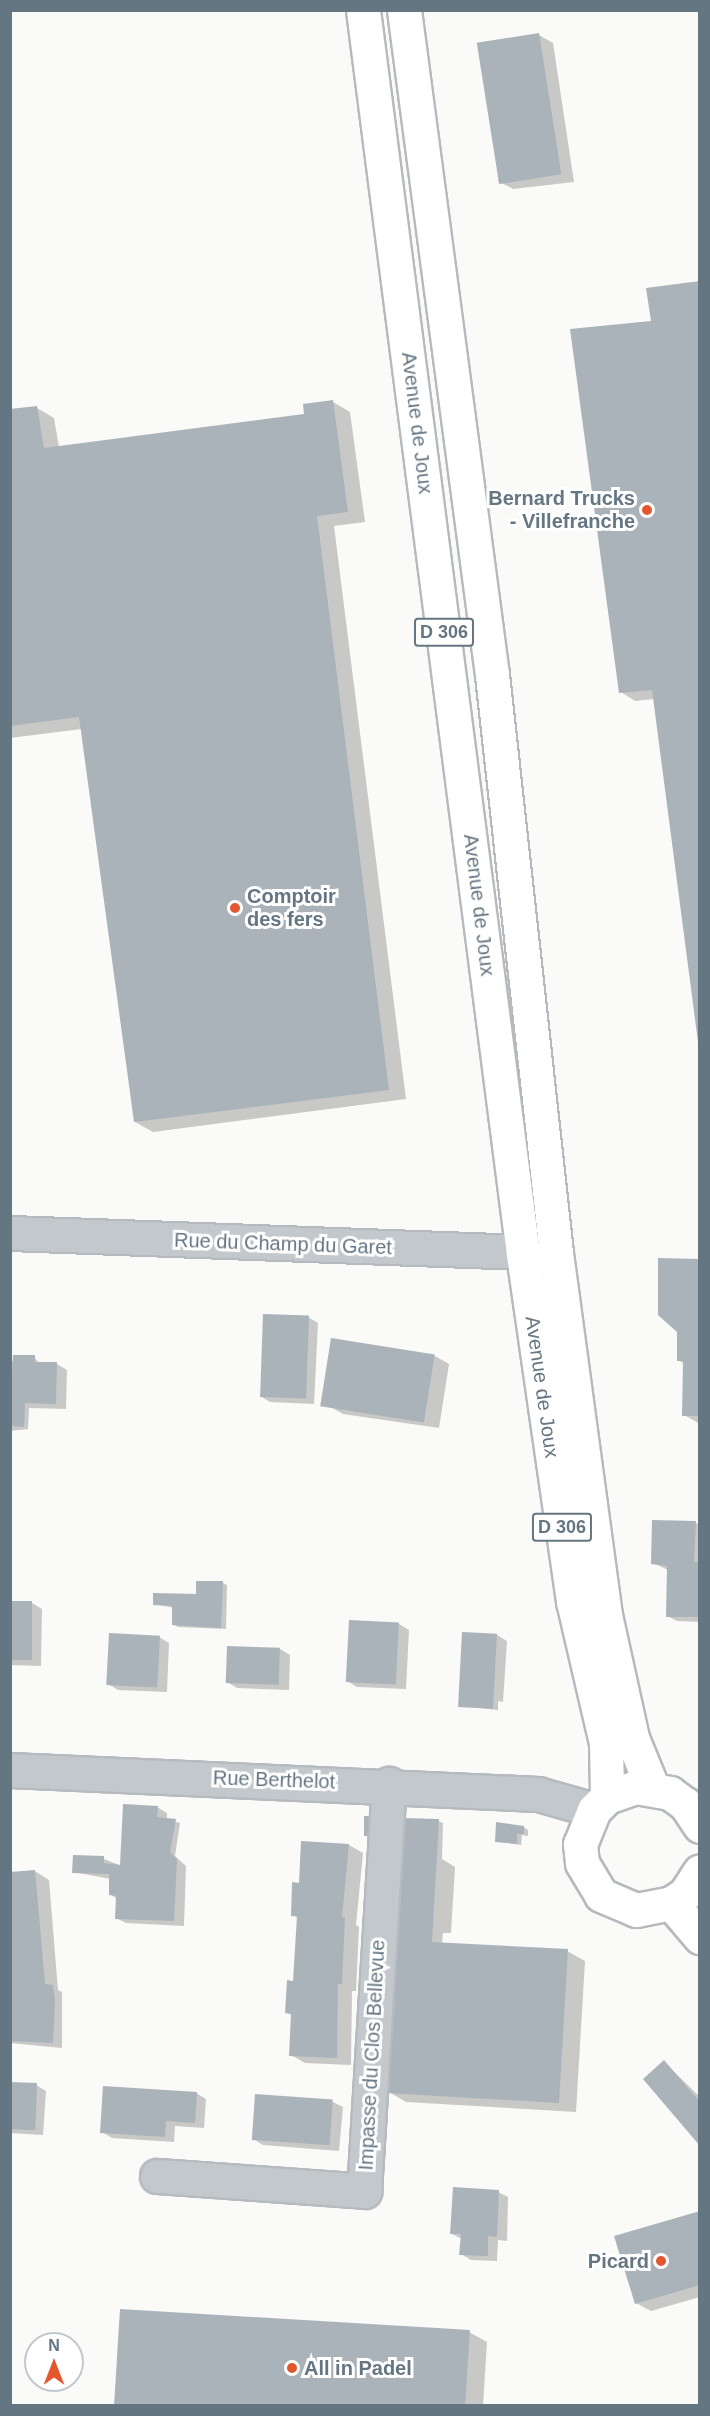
<!DOCTYPE html>
<html>
<head>
<meta charset="utf-8">
<style>
  body { margin:0 }
  #map { position:relative; width:710px; height:2416px; overflow:hidden; background:#fafaf8; font-family:Arial,sans-serif }
  div>[style] { position:absolute }
  .shadow>* { inset:0; background:#0003 }
  .building>* { inset:0; background:#aab3b9; transform-origin:0 0 }
  .roads { filter:drop-shadow(2px 0 #b5babe) drop-shadow(-2px 0 #b5babe) drop-shadow(0 2px #b5babe) drop-shadow(0 -2px #b5babe) }
  .minor>* { height:33px; margin:-16.5px; padding:0 16.5px; transform-origin:16.5px; border-radius:16.5px; background:#c3c8cc }
  .primary>* { height:33px; margin:-16.5px; padding:0 16.5px; transform-origin:16.5px; border-radius:16.5px; background:#fff }
  .dots>* { width:16px; height:16px; translate:-50% -50%; box-sizing:border-box; border:3px solid #fff; border-radius:50% }
  span { translate:-50% -50%; white-space:nowrap; text-align:center; line-height:1.15; -webkit-text-stroke:6px #fff; paint-order:stroke }
  .shield-label span { padding:2px 4px; background:#fff; border:2px solid; border-radius:4px; -webkit-text-stroke-width:0 }
  .shield-label { font-size:18px; color:#657683; font-weight:700 }
  .street-label { font-size:20px; color:#657683 }
  .poi-label { font-size:20px; color:#657683; font-weight:700 }
  .right { translate:-100% -50%; text-align:right }
  .left { translate:0 -50%; text-align:left }
  .frame { position:absolute; inset:0; border:12px solid #657683; pointer-events:none }
  .north { position:absolute; left:24px; top:2332px; width:60px; height:60px; box-sizing:border-box; background:#fff; border:2px solid #c1c8cd; border-radius:50%; rotate:0deg; font-size:16px; font-weight:700; line-height:24px; text-align:center; color:#657683 }
  .north::after { content:''; display:block; margin:auto; width:21px; height:27px; background:#e4572e; clip-path:polygon(50% 0,100% 100%,50% 72%,0 100%) }
</style>
</head>
<body>
<div id="map">
  <div class="shadow">
    <div style="clip-path:polygon(539px 35px,553px 43px,574px 182px,513px 189px,498px 181px)"></div>
    <div style="clip-path:polygon(653px 322px,654px 699px,635px 701px,621px 692px)"></div>
    <div style="clip-path:polygon(333px 402px,350px 412px,365px 522px,334px 526px,406px 1099px,153px 1132px,135px 1122px,82px 729px,10px 738px,10px 411px,37px 408px,54px 418px,59px 447px,306px 415px)"></div>
    <div style="clip-path:polygon(700px 1260px,700px 1424px,684px 1415px,685px 1364px,678px 1360px)"></div>
    <div style="clip-path:polygon(308px 1317px,318px 1323px,314px 1404px,270px 1402px,260px 1396px)"></div>
    <div style="clip-path:polygon(332px 1340px,435px 1356px,449px 1364px,439px 1428px,343px 1414px,329px 1406px)"></div>
    <div style="clip-path:polygon(34px 1357px,39px 1363px,57px 1364px,67px 1370px,66px 1409px,29px 1408px,28px 1429px,10px 1431px,10px 1362px)"></div>
    <div style="clip-path:polygon(696px 1523px,700px 1525px,700px 1622px,677px 1621px,667px 1616px,668px 1570px,653px 1563px)"></div>
    <div style="clip-path:polygon(223px 1583px,227px 1585px,226px 1629px,178px 1627px,173px 1624px,174px 1608px,155px 1604px,197px 1595px)"></div>
    <div style="clip-path:polygon(10px 1603px,32px 1603px,42px 1609px,41px 1666px,10px 1665px)"></div>
    <div style="clip-path:polygon(399px 1624px,409px 1630px,406px 1689px,357px 1687px,347px 1681px)"></div>
    <div style="clip-path:polygon(463px 1633px,497px 1635px,507px 1641px,503px 1702px,498px 1701px,498px 1710px,460px 1706px)"></div>
    <div style="clip-path:polygon(159px 1637px,169px 1643px,167px 1692px,118px 1690px,108px 1684px)"></div>
    <div style="clip-path:polygon(280px 1649px,290px 1655px,289px 1690px,237px 1688px,227px 1682px)"></div>
    <div style="clip-path:polygon(157px 1807px,167px 1813px,167px 1820px,180px 1823px,175px 1856px,186px 1866px,184px 1926px,126px 1923px,116px 1918px,117px 1899px,110px 1894px,111px 1879px,73px 1872px,104px 1859px,122px 1866px)"></div>
    <div style="clip-path:polygon(438px 1821px,443px 1823px,442px 1859px,455px 1867px,451px 1933px,443px 1933px,442px 1944px,567px 1951px,585px 1961px,576px 2112px,406px 2102px,389px 2092px)"></div>
    <div style="clip-path:polygon(524px 1827px,528px 1830px,528px 1836px,522px 1835px,521px 1845px,496px 1841px)"></div>
    <div style="clip-path:polygon(349px 1845px,363px 1853px,356px 1925px,359px 1927px,356px 1991px,352px 1991px,351px 2065px,305px 2063px,291px 2055px,293px 2016px,287px 2012px,294px 1982px,298px 1918px,292px 1915px,300px 1884px)"></div>
    <div style="clip-path:polygon(35px 1871px,49px 1880px,58px 1990px,62px 1992px,62px 2048px,10px 2043px,10px 1874px)"></div>
    <div style="clip-path:polygon(664px 2062px,700px 2097px,700px 2143px)"></div>
    <div style="clip-path:polygon(10px 2083px,36px 2085px,46px 2091px,43px 2135px,10px 2133px)"></div>
    <div style="clip-path:polygon(196px 2093px,206px 2099px,204px 2128px,175px 2126px,174px 2142px,112px 2138px,102px 2132px)"></div>
    <div style="clip-path:polygon(333px 2102px,343px 2107px,339px 2151px,263px 2145px,253px 2139px)"></div>
    <div style="clip-path:polygon(498px 2192px,508px 2197px,507px 2241px,498px 2240px,497px 2261px,471px 2260px,461px 2254px,462px 2239px,452px 2234px)"></div>
    <div style="clip-path:polygon(700px 2213px,700px 2297px,651px 2311px,636px 2303px)"></div>
    <div style="clip-path:polygon(469px 2332px,487px 2342px,483px 2406px,116px 2406px)"></div>
  </div>
  <div class="building">
    <div style="left:539px;top:33px;width:143px;height:63px;rotate:81deg"></div>
    <div style="clip-path:polygon(700px 281px,700px 1042px,698px 1042px,652px 690px,619px 693px,570px 329px,651px 321px,646px 288px)"></div>
    <div style="clip-path:polygon(333px 400px,348px 512px,317px 516px,389px 1090px,134px 1122px,79px 717px,10px 726px,10px 409px,37px 406px,44px 448px,304px 414px,303px 404px)"></div>
    <div style="clip-path:polygon(658px 1258px,700px 1259px,700px 1416px,682px 1416px,683px 1361px,677px 1361px,677px 1332px,658px 1315px)"></div>
    <div style="left:263px;top:1314px;width:46px;height:83px;rotate:2deg"></div>
    <div style="left:331px;top:1338px;width:105px;height:69px;rotate:9deg"></div>
    <div style="clip-path:polygon(13px 1355px,35px 1355px,35px 1362px,57px 1362px,56px 1404px,25px 1403px,24px 1427px,10px 1426px)"></div>
    <div style="clip-path:polygon(652px 1520px,696px 1521px,694px 1562px,700px 1562px,700px 1617px,666px 1617px,667px 1566px,651px 1564px)"></div>
    <div style="clip-path:polygon(196px 1581px,223px 1581px,221px 1628px,172px 1625px,172px 1606px,153px 1605px,153px 1593px,196px 1594px)"></div>
    <div style="left:10px;top:1601px;width:22px;height:59px"></div>
    <div style="left:349px;top:1620px;width:50px;height:62px;rotate:3deg"></div>
    <div style="left:462px;top:1632px;width:35px;height:75px;rotate:3deg"></div>
    <div style="left:109px;top:1633px;width:51px;height:52px;rotate:3deg"></div>
    <div style="left:227px;top:1646px;width:53px;height:37px;rotate:2deg"></div>
    <div style="clip-path:polygon(123px 1804px,158px 1806px,157px 1817px,176px 1819px,170px 1852px,177px 1859px,174px 1921px,115px 1919px,116px 1896px,109px 1895px,109px 1874px,72px 1873px,73px 1855px,104px 1856px,104px 1863px,120px 1865px)"></div>
    <div style="left:364px;top:1816px;width:10px;height:20px"></div>
    <div style="clip-path:polygon(402px 1818px,439px 1819px,432px 1942px,568px 1949px,559px 2103px,387px 2093px)"></div>
    <div style="clip-path:polygon(496px 1822px,524px 1826px,524px 1834px,517px 1834px,517px 1844px,495px 1842px)"></div>
    <div style="clip-path:polygon(301px 1841px,349px 1844px,342px 1917px,345px 1917px,342px 1984px,338px 1984px,337px 2058px,289px 2056px,291px 2014px,285px 2013px,287px 1980px,293px 1981px,297px 1916px,291px 1916px,292px 1882px,299px 1883px)"></div>
    <div style="clip-path:polygon(35px 1870px,45px 1984px,53px 1985px,55px 2001px,53px 2043px,10px 2041px,10px 1872px)"></div>
    <div style="clip-path:polygon(664px 2060px,700px 2102px,700px 2146px,643px 2079px)"></div>
    <div style="left:10px;top:2082px;width:27px;height:47px;rotate:2deg"></div>
    <div style="clip-path:polygon(103px 2086px,197px 2092px,195px 2123px,166px 2121px,165px 2137px,100px 2133px)"></div>
    <div style="left:255px;top:2094px;width:78px;height:46px;rotate:4deg"></div>
    <div style="clip-path:polygon(453px 2187px,499px 2190px,497px 2237px,488px 2236px,488px 2256px,459px 2255px,461px 2234px,450px 2234px)"></div>
    <div style="clip-path:polygon(700px 2211px,700px 2285px,635px 2304px,614px 2236px)"></div>
    <div style="clip-path:polygon(120px 2309px,470px 2330px,465px 2406px,114px 2406px)"></div>
  </div>
  <div class="roads">
    <div class="minor">
      <div style="left:10px;top:1233px;width:541px;rotate:2.12deg"></div>
      <div style="left:10px;top:1770px;width:529px;rotate:2.6deg"></div>
      <div style="left:538px;top:1794px;width:58px;rotate:15.9deg"></div>
      <div style="left:157px;top:2176px;width:208px;rotate:4.1deg"></div>
      <div style="left:364px;top:2191px;width:408px;rotate:-86.5deg"></div>
    </div>
    <div class="primary">
      <div style="left:363px;top:10px;width:1254px;rotate:82.67deg"></div>
      <div style="left:523px;top:1254px;width:351px;rotate:81.8deg"></div>
      <div style="left:573px;top:1601px;width:146px;rotate:76.9deg"></div>
      <div style="left:606px;top:1743px;width:54px;rotate:88.9deg"></div>
      <div style="left:404px;top:10px;width:671px;rotate:82.46deg"></div>
      <div style="left:492px;top:675px;width:582px;rotate:83.68deg"></div>
      <div style="left:556px;top:1253px;width:365px;rotate:82.3deg"></div>
      <div style="left:605px;top:1615px;width:126px;rotate:77.6deg"></div>
      <div style="left:632px;top:1738px;width:53px;rotate:67.8deg"></div>
      <div style="left:700px;top:1826px;width:27px;rotate:-124deg"></div>
      <div style="left:685px;top:1804px;width:19px;rotate:-144deg"></div>
      <div style="left:670px;top:1793px;width:35px;rotate:-170deg"></div>
      <div style="left:636px;top:1787px;width:31px;rotate:161deg"></div>
      <div style="left:607px;top:1797px;width:18px;rotate:135deg"></div>
      <div style="left:594px;top:1810px;width:37px;rotate:112deg"></div>
      <div style="left:580px;top:1844px;width:19px;rotate:84deg"></div>
      <div style="left:582px;top:1863px;width:37px;rotate:59deg"></div>
      <div style="left:601px;top:1895px;width:38px;rotate:23deg"></div>
      <div style="left:636px;top:1910px;width:36px;rotate:-11deg"></div>
      <div style="left:671px;top:1903px;width:17px;rotate:-33deg"></div>
      <div style="left:685px;top:1894px;width:27px;rotate:-57deg"></div>
      <div style="left:671px;top:1903px;width:45px;rotate:49.5deg"></div>
    </div>
  </div>
  <div class="dots">
    <div style="left:647px;top:510px;background:#e4572e"></div>
    <div style="left:235px;top:908px;background:#e4572e"></div>
    <div style="left:661px;top:2261px;background:#e4572e"></div>
    <div style="left:292px;top:2368px;background:#e4572e"></div>
  </div>
  <div class="shield-label">
    <span style="left:444px;top:632px">D 306</span>
    <span style="left:562px;top:1527px">D 306</span>
  </div>
  <div class="street-label">
    <span style="left:417px;top:423px;rotate:83deg">Avenue de Joux</span>
    <span style="left:479px;top:905px;rotate:83deg">Avenue de Joux</span>
    <span style="left:283px;top:1244px;rotate:2deg">Rue du Champ du Garet</span>
    <span style="left:542px;top:1387px;rotate:82deg">Avenue de Joux</span>
    <span style="left:274px;top:1780px;rotate:2deg">Rue Berthelot</span>
    <span style="left:372px;top:2055px;rotate:-87deg">Impasse du Clos Bellevue</span>
  </div>
  <div class="poi-label">
    <span class="right" style="left:635px;top:510px">Bernard Trucks<br>- Villefranche</span>
    <span class="left" style="left:247px;top:908px">Comptoir<br>des fers</span>
    <span class="right" style="left:649px;top:2261px">Picard</span>
    <span class="left" style="left:304px;top:2368px">All in Padel</span>
  </div>
  <div class="frame"></div>
  <div class="north">N</div>
</div>
</body>
</html>
